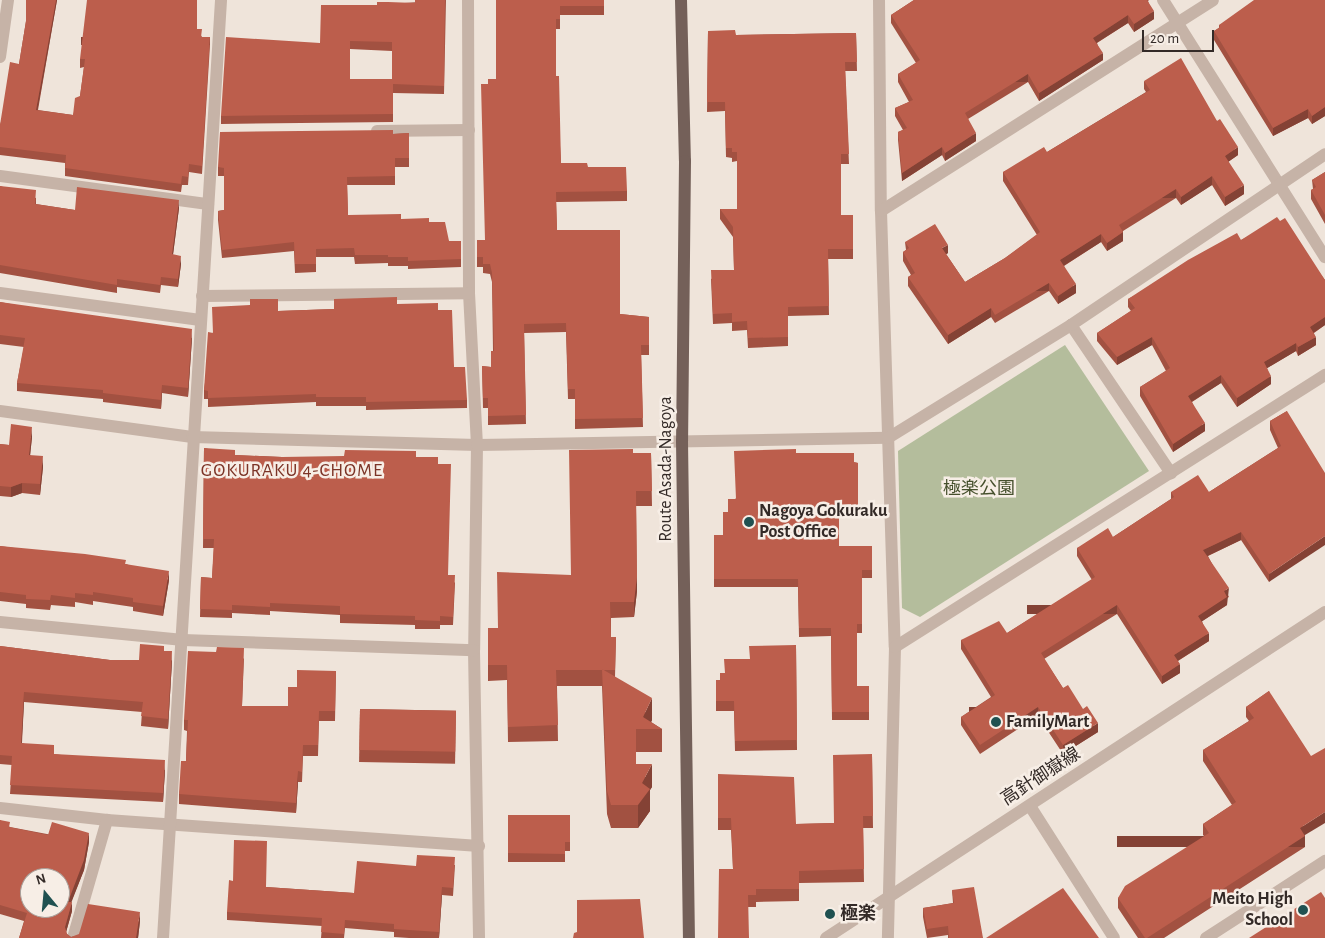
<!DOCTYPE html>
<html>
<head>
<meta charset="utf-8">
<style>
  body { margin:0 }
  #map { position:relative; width:1325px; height:938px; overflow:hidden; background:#efe4da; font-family:"Alegreya Sans","Noto Sans JP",sans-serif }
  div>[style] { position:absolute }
  .green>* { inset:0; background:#b4bd9c }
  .minor>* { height:12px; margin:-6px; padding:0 6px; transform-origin:6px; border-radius:6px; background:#c6b3a7 }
  .major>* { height:12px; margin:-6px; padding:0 6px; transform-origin:6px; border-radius:6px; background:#746059 }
  .wall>* { inset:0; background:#a25141; transform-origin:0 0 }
  .shaded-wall>* { inset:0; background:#844235; transform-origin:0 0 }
  .building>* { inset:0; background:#bc5e4c; transform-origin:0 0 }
  .dots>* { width:14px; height:14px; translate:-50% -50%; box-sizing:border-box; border:2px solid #f7eee6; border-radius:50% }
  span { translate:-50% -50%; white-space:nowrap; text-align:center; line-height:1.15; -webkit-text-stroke:5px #f7eee6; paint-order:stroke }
  .street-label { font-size:18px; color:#332a27 }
  .park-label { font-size:18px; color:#46502d }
  .poi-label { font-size:18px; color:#332a27; font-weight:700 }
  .left { translate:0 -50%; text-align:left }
  .right { translate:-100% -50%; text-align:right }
  .neighbourhood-label { font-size:19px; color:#7c3427; letter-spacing:1px }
  .north { position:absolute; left:20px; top:868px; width:50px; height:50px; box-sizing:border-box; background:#f7eee6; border:1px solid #a9a09a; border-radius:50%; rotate:343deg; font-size:14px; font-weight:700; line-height:20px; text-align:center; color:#332a27 }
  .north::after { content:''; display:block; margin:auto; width:18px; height:22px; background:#205151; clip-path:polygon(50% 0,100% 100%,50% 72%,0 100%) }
  .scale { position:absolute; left:1142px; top:30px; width:72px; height:22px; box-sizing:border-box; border:2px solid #332a27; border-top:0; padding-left:6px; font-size:15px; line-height:18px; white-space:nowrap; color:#332a27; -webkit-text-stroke:4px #f7eee6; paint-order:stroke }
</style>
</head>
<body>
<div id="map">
  <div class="green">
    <div style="clip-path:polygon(1065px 345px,1149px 471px,920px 617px,902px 608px,898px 451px)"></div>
  </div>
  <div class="minor">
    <div style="left:468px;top:0;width:293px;rotate:89.8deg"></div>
    <div style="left:469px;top:293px;width:152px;rotate:87deg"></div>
    <div style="left:477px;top:445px;width:205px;rotate:90.8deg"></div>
    <div style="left:474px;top:650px;width:288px;rotate:89deg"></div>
    <div style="left:879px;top:0;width:211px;rotate:89.5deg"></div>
    <div style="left:881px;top:211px;width:436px;rotate:88.2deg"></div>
    <div style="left:895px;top:647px;width:291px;rotate:91.4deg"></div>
    <div style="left:1163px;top:0;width:304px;rotate:57.8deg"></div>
    <div style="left:0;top:57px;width:58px;rotate:-82deg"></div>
    <div style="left:377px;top:131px;width:92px;rotate:-0.6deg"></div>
    <div style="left:0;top:176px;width:210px;rotate:7.7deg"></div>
    <div style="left:881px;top:211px;width:393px;rotate:-32.4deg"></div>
    <div style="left:0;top:293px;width:202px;rotate:7.7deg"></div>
    <div style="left:202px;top:296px;width:267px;rotate:-0.6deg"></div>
    <div style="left:1071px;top:325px;width:179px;rotate:56deg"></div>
    <div style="left:0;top:411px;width:194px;rotate:7.7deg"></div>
    <div style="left:192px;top:437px;width:285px;rotate:1.6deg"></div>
    <div style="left:477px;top:445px;width:411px;rotate:-1deg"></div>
    <div style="left:888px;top:438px;width:215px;rotate:-31.7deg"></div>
    <div style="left:1071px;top:325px;width:306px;rotate:-33.9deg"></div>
    <div style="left:0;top:622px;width:184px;rotate:5.6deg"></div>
    <div style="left:183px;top:640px;width:291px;rotate:2deg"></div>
    <div style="left:895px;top:647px;width:509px;rotate:-32.32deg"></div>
    <div style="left:1030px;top:806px;width:156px;rotate:57.5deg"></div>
    <div style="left:0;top:808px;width:108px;rotate:6.4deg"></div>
    <div style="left:107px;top:820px;width:373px;rotate:4deg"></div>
    <div style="left:73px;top:938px;width:123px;rotate:-73.9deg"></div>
    <div style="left:163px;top:938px;width:940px;rotate:-86.46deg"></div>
    <div style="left:826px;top:938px;width:596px;rotate:-33.16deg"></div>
    <div style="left:1206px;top:938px;width:142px;rotate:-32.9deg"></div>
  </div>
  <div class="major">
    <div style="left:681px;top:0;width:161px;rotate:88.6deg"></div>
    <div style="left:685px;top:161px;width:280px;rotate:90.6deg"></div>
    <div style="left:682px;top:441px;width:497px;rotate:89.2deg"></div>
  </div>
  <div class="wall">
    <div style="clip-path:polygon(26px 0,57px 0,38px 110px,73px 115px,80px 96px,84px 67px,80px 68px,80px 59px,197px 29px,202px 37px,210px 45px,202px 174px,189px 172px,188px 185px,182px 185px,181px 192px,65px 176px,65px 163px,0 155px,0 125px,19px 64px,26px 21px)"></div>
    <div style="clip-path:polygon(evenodd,446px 0,444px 94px,393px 93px,393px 122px,221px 124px,221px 116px,320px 43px,377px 5px,446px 0,350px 49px,392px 51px,392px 79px,350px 79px,350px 49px)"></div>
    <div style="clip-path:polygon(496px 0,604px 0,604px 15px,560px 15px,560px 29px,556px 29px,556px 76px,561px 163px,588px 167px,627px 191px,627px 201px,556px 202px,557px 230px,620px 314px,649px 317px,649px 355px,641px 355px,643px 427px,575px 429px,575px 399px,568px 399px,566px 332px,524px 333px,526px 424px,488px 425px,488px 408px,483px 408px,482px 366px,491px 367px,493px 351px,492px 282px,490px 274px,483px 273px,483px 267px,477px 267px,477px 240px,485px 240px,496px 79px)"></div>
    <div style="clip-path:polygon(914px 0,1149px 0,1148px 1px,1154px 19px,1134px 32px,1128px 23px,1097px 43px,1103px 60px,1039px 101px,1028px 82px,968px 119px,976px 141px,945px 161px,942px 155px,902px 181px,898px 140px,898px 132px,903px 130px,895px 116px,895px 108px,909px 102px,898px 82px,898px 74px,916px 63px,891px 23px,891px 15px)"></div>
    <div style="clip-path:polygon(1325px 0,1325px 116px,1312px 124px,1308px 118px,1273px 136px,1214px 40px,1214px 31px,1219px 28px,1219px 25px)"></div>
    <div style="clip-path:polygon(708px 31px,736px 35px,856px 33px,857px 71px,845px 71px,849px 164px,841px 164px,841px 215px,853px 215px,853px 259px,828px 259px,829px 315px,788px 316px,788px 346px,748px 348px,747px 330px,732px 331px,732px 323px,713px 324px,711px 279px,734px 270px,733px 237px,720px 219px,720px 209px,737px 209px,737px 161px,732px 162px,732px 158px,726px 157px,725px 111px,707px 112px)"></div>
    <div style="clip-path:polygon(1144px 81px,1217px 121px,1238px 155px,1228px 162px,1244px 194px,1225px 206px,1212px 185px,1181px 205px,1176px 198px,1123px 231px,1123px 241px,1107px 251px,1101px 242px,1064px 266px,1076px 293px,1058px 304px,1049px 291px,995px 323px,991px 317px,948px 344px,908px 286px,908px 277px,911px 275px,903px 261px,903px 252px,906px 250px,905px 242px,948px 253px,946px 254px,965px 282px,1005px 258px,1037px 235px,1003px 181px,1003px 172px,1047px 152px,1146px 92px,1144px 89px)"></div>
    <div style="clip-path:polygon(409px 133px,409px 167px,395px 167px,395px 185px,347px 185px,348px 215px,429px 222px,449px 241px,461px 241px,461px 267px,408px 269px,408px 266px,388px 266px,388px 263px,355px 264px,354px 257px,316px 257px,316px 272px,295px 273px,294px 251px,222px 258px,218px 220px,218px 211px,224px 210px,224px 176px,218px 176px,218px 167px,393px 134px)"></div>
    <div style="clip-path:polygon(1325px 172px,1325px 224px,1311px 199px,1311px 190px,1313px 189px,1312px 180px)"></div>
    <div style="clip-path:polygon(0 186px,36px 198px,36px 204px,75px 210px,179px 208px,173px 255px,181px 264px,178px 287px,161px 285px,160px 293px,117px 287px,117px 293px,0 273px)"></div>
    <div style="clip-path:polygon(1280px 221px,1325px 280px,1325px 325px,1314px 333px,1316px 345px,1298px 356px,1296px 351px,1267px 368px,1271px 384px,1237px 407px,1221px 383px,1192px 402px,1205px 431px,1173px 452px,1140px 396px,1140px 387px,1166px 371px,1152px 345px,1117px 365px,1097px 341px,1097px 333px,1131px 311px,1128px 307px,1128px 299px,1241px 240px)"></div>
    <div style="clip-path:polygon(0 302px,192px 338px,188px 397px,162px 393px,161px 409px,103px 402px,103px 399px,17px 391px,17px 383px,24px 347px,0 344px)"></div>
    <div style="clip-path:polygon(397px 304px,438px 310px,454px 367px,467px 400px,467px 408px,366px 410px,366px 406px,316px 406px,316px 402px,208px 407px,208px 399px,204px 399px,204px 390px,212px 333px,278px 311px,334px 309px)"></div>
    <div style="clip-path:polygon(1287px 411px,1269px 582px,1241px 540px,1208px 556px,1229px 597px,1227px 598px,1227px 605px,1202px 621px,1209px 641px,1178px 661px,1180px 673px,1162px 684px,1117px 614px,1044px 659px,1063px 688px,1098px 732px,1063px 754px,1038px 716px,980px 754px,961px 725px,961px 717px,991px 697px,961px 649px,961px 640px,1007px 633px,1092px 580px,1077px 556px,1077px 548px,1113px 537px,1171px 499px,1171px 492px,1209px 492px,1278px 448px,1270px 430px,1270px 421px)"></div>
    <div style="clip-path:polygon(32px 437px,30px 455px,43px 467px,40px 495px,22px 493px,11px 497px,0 496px,0 444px,9px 445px)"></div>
    <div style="clip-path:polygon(204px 448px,235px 455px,282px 457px,416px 457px,438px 464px,448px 575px,455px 583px,453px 625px,440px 625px,440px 629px,415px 629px,415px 625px,340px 623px,340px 615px,270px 611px,270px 615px,232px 613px,232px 618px,200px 617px,201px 577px,212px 578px,214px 548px,203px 548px)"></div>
    <div style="clip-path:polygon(633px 453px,651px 453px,652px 506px,636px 506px,637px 591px,634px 617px,611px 618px,611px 637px,616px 637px,615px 677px,652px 720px,651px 722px,662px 729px,662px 752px,636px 752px,636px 764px,652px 787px,650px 790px,650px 811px,638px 828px,611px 828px,607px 814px,602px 686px,557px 686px,558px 741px,508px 742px,507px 680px,488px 681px,488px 628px,498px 628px,571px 575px)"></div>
    <div style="clip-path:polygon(796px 453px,858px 463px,858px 514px,839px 514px,839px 546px,872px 546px,872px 578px,862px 578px,862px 633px,857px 633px,857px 686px,869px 686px,869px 720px,832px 720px,831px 636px,799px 637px,798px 587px,714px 587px,714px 535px,723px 535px,728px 512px,735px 499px)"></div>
    <div style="clip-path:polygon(0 546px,126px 564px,169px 580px,163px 616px,133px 611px,133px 607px,93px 601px,93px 605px,75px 602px,75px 607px,51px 605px,50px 610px,26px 608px,26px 604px,0 601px)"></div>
    <div style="clip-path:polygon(796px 645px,797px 750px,735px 751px,734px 711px,716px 711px,716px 680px,720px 680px,725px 673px,750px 659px)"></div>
    <div style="clip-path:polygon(0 646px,110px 660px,139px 660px,164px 651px,172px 661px,168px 729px,141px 726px,142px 712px,24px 702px,22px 743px,54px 754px,165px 770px,163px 802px,10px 794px,12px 765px,0 764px)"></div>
    <div style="clip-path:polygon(244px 658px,242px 706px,288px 706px,297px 687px,336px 671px,335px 721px,319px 721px,318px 756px,303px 756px,302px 782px,298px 782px,296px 813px,179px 804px,179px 794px,186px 761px,187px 731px,184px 730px,184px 720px)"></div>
    <div style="clip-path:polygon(1269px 691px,1305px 835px,1305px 847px,1164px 938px,1138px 938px,1118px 908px,1118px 898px,1204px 836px,1203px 835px,1203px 824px,1232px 805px,1203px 761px,1203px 750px,1249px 721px,1246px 717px,1246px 707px)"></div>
    <div style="left:360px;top:709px;width:96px;height:53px;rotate:1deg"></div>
    <div style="clip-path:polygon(872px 754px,873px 828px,863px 828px,864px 882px,799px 883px,799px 901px,756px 902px,756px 907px,748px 907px,733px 869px,731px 830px,718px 830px,718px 774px,796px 824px,834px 823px)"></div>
    <div style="clip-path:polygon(508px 815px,570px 815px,570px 851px,565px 851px,565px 862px,508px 862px)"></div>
    <div style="clip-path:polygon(0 820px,10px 827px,89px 842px,84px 870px,71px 902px,72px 911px,66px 932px,67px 934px,71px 937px,140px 921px,138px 938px,19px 938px,24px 921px,0 914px)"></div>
    <div style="clip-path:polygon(455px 865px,453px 896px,442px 895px,439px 938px,409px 938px,394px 937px,394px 932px,345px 928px,344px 938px,321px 938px,322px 926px,227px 920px,227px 912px,266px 887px,354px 893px,416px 866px)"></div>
    <div style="clip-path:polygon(952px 890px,983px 938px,948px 938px,948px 935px,927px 938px,923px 917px,923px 908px,953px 903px)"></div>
  </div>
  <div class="shaded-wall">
    <div style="clip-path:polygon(56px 0,57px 0,36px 118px,36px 110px)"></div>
    <div style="clip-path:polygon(1154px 11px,1154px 19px,1134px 32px,1134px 24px)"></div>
    <div style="clip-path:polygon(1128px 15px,1128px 23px,1093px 45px,1093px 38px)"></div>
    <div style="left:210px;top:37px;width:8px;height:129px;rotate:90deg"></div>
    <div style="clip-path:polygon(1103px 53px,1103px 60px,1039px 101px,1039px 93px)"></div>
    <div style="left:1028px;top:74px;width:8px;height:74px;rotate:90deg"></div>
    <div style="clip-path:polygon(1325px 107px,1325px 116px,1312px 124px,1312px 116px)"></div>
    <div style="clip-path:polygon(1308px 109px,1308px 118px,1273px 136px,1273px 128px)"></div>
    <div style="clip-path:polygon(976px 133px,976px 141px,945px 161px,945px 153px)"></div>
    <div style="clip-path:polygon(942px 147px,942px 155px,902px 181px,902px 173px)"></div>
    <div style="clip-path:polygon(1238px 147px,1238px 155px,1225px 164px,1225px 156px)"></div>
    <div style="clip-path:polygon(1212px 176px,1212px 185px,1181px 205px,1181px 197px)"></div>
    <div style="clip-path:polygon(1244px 185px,1244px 194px,1225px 206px,1225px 197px)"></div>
    <div style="left:1176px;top:189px;width:9px;height:67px;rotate:90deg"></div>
    <div style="clip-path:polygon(179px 200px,179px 208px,172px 262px,172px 254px)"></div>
    <div style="clip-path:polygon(1123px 232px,1123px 241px,1107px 251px,1107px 243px)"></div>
    <div style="clip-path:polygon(1101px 234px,1101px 242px,1060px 268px,1060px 260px)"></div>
    <div style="clip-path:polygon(948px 245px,948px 253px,942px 257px,942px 248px)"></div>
    <div style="clip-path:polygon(181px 256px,181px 264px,178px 287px,178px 279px)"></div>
    <div style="left:1049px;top:283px;width:8px;height:63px;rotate:90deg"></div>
    <div style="clip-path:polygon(1076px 284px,1076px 293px,1058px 304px,1058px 296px)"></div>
    <div style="clip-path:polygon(991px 308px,991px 317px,948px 344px,948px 335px)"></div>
    <div style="clip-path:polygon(1325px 317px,1325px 325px,1310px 335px,1310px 327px)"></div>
    <div style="clip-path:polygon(192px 329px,192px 338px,188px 397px,188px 388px)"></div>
    <div style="clip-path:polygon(1152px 337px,1152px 345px,1117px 365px,1117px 357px)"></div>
    <div style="clip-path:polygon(1316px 337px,1316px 345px,1298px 356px,1298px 347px)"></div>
    <div style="clip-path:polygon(1296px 343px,1296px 351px,1264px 370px,1264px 362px)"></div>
    <div style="clip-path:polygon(1221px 375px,1221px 383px,1188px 404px,1188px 396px)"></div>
    <div style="clip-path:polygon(1271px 376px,1271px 384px,1237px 407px,1237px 398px)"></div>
    <div style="clip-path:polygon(162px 385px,162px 393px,161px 409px,161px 400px)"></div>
    <div style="clip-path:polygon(1205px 423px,1205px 431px,1173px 452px,1173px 444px)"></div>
    <div style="clip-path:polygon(32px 427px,32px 437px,29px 466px,29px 455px)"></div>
    <div style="clip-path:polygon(43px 456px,43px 467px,40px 495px,40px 484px)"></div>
    <div style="clip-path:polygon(22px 483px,22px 493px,11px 497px,11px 487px)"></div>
    <div style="clip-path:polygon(1241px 532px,1241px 540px,1203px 558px,1203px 550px)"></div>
    <div style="clip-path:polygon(1325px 536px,1325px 545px,1269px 582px,1269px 574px)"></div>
    <div style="clip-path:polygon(169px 571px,169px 580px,163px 616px,163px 606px)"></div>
    <div style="clip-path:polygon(637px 576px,637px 591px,634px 617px,634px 602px)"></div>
    <div style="clip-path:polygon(1229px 588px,1227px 605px,1198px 624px,1198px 616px,1224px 591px)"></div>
    <div style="left:1117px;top:605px;width:9px;height:90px;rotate:90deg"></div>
    <div style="clip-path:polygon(1209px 633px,1209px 641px,1174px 663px,1174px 655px)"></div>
    <div style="clip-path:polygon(172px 651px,172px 661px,168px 729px,168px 719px)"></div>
    <div style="clip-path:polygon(1180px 664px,1180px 673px,1162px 684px,1162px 676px)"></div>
    <div style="clip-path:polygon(24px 692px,24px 702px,21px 753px,21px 743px)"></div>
    <div style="clip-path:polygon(652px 698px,652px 720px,648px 729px,643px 717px)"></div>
    <div style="left:1038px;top:707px;width:9px;height:69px;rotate:90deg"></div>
    <div style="clip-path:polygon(1098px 723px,1098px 732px,1063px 754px,1063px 745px)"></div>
    <div style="clip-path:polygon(165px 760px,165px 770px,163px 802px,163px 793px)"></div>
    <div style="clip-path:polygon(652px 764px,652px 787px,650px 790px,650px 811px,638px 828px,638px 805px,642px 783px)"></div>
    <div style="clip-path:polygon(298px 771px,298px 782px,296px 813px,296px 803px)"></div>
    <div style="clip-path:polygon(1325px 812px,1325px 823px,1300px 838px,1300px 828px)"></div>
    <div style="clip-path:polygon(89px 833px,89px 842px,84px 870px,68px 911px,68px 902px)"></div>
    <div style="left:1305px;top:836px;width:11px;height:188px;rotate:90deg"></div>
    <div style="clip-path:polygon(442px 887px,442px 895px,439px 938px,439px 932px)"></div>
    <div style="clip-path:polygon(72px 902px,72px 911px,65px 936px,65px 927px)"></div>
    <div style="clip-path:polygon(140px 912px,140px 921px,138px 938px,136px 938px)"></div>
  </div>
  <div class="building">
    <div style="clip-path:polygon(26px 0,56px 0,36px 110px,73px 115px,75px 98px,80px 96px,85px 59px,80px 59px,87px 0,197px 0,197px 29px,202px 29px,201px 37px,210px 37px,202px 166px,189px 164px,188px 177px,182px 176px,181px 184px,65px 168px,66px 155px,0 147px,0 125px,10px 62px,19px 64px,26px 21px)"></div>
    <div style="clip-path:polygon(evenodd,415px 0,445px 0,444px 86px,393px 84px,393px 114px,221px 116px,226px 37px,320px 43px,321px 5px,377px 5px,377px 2px,388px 2px,415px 3px,415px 0,350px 41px,392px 42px,392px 79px,350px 79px,350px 41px)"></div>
    <div style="clip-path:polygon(496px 0,604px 0,604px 6px,560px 6px,560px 19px,556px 19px,556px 76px,559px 76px,561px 163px,587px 163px,588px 167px,626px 167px,627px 191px,556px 192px,557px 230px,620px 230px,620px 314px,649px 317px,649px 345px,641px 345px,643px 418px,575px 419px,575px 389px,568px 389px,566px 323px,524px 324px,526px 415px,488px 416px,488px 398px,483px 398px,482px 366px,491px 367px,491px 351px,494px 351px,492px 273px,490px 264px,483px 264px,483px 257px,477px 257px,477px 240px,485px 240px,481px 84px,488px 84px,488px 79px,496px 79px)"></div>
    <div style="clip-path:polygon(914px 0,1147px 0,1154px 11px,1134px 24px,1128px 15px,1093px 38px,1103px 53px,1039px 93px,1028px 74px,965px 113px,976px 133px,945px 153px,942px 147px,902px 173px,898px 132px,907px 128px,895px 108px,913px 100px,898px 74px,920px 60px,891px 15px)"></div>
    <div style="clip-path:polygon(1254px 0,1325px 0,1325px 107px,1312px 116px,1308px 109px,1273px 128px,1214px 31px,1220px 27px,1219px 25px)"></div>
    <div style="clip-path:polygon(735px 30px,736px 35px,856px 33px,857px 62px,845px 62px,849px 154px,841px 154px,841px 215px,853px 215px,853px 249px,828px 249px,829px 306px,788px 307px,788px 337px,748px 338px,747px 321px,732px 322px,732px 313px,713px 314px,711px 270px,734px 270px,733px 227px,720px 209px,737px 209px,737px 152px,732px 152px,732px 148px,726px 148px,725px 102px,707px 102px,708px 31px)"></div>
    <div style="clip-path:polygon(1181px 58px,1217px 121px,1220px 119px,1238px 147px,1225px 156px,1244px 185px,1225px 197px,1212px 176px,1181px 197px,1176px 189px,1119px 225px,1123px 232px,1107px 243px,1101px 234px,1060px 260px,1076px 284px,1058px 296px,1049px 283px,995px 315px,991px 308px,948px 335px,908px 277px,915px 273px,903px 252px,909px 248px,905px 242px,935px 224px,948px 245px,942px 248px,965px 282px,1005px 258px,1040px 232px,1003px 172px,1044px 147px,1047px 152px,1150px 90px,1144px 81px)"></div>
    <div style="clip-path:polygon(393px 130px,393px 134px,409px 133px,409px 158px,395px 158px,395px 176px,347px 177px,348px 215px,401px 214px,401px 219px,429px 218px,429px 222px,445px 222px,449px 241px,461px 241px,461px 259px,408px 261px,408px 257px,388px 257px,388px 255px,355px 255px,354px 248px,316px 249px,316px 264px,295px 264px,294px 242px,222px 250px,218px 211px,224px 210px,224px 168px,218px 167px,220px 132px)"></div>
    <div style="clip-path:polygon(1325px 172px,1325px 215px,1311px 190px,1316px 187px,1312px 180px)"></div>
    <div style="clip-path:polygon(0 186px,36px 190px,35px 204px,75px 210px,77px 187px,179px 200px,172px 254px,181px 256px,178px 279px,161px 277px,160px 285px,117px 279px,117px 285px,0 265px)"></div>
    <div style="clip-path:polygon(1277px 217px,1280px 221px,1285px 218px,1325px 280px,1325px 317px,1310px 327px,1316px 337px,1298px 347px,1296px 343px,1264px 362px,1271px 376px,1237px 398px,1221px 375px,1188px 396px,1205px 423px,1173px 444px,1140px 387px,1170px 368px,1152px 337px,1117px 357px,1097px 333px,1135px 308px,1128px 299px,1188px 260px,1237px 233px,1241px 240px)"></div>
    <div style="clip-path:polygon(397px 297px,397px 304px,438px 303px,438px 310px,452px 310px,454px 367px,465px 367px,467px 400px,366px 402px,366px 397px,316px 397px,316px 394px,208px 398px,208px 391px,204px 390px,208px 332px,213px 333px,212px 307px,250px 305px,250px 299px,278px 299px,278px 311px,334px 309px,334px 299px)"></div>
    <div style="clip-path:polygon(0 302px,192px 329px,188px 388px,162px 385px,161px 400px,103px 393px,103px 390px,17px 383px,25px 338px,0 335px)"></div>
    <div style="clip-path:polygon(1287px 411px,1325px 473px,1325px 536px,1269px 574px,1241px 532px,1203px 550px,1229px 588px,1224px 591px,1227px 597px,1198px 616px,1209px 633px,1174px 655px,1180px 664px,1162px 676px,1117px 605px,1041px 653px,1063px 688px,1068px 685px,1083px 709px,1087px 706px,1098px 723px,1063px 745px,1038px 707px,980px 745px,961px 717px,995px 695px,961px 640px,999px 621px,1007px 633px,1095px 577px,1077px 548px,1108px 528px,1113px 537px,1174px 497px,1171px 492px,1198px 475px,1209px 492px,1281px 446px,1270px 421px)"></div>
    <div style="clip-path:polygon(11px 424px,32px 427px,29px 455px,43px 456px,40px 484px,22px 483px,11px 487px,0 486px,0 444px,9px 445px)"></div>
    <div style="clip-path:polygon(204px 448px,235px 450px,235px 455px,282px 457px,344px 456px,345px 450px,416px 451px,416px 457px,438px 457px,438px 464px,451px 464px,448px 575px,455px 575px,453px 617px,440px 616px,440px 621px,415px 620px,415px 616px,340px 614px,340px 606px,270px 603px,270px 607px,232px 605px,232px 610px,200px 609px,201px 577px,212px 578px,214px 539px,203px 539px)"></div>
    <div style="clip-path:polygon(633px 449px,633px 453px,651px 453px,652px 491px,636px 491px,637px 576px,634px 602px,610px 602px,611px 637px,616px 637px,615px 670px,603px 670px,602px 669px,602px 670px,556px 670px,558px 725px,508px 727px,507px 665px,488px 665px,488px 628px,498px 628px,497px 572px,571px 575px,569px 450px)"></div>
    <div style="clip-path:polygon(796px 449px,796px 453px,854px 453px,854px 462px,858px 463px,858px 505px,839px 505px,839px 546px,872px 546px,872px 570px,862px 570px,862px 624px,857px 624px,857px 686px,869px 686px,869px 712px,832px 712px,831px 628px,799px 628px,798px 579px,714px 579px,714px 535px,723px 535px,723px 512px,728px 512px,728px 499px,736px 499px,734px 451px)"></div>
    <div style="clip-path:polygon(0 546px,85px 554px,126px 560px,125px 564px,169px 571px,163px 606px,133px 602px,133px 598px,93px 592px,93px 595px,75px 593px,75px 598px,51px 595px,50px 600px,26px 599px,26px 595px,0 592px)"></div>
    <div style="clip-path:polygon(140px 644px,164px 646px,164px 651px,172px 651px,168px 719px,141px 716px,143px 702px,24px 692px,21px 743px,54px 745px,54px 754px,165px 760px,163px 793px,10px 785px,12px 756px,0 755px,0 646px,110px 660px,139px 660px)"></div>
    <div style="clip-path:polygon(796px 645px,797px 740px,735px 741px,734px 701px,716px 701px,716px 680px,720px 680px,720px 673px,725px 673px,724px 659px,750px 659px,749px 646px)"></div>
    <div style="clip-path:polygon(217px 647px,244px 648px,242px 706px,288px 706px,288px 687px,297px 687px,297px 670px,336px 671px,335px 711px,319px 711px,318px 745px,303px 745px,302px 772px,298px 771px,296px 803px,179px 794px,181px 761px,186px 761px,188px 720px,184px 720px,188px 651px,216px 652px)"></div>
    <div style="clip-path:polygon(602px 669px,652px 698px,643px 717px,662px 729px,636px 729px,636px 764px,652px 764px,642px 783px,650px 789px,638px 805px,611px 805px,607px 791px)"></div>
    <div style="clip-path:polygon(1269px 691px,1311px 756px,1325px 748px,1325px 812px,1300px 828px,1305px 836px,1147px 938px,1145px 938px,1118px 898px,1125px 886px,1209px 833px,1203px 824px,1236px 802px,1203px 750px,1254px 718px,1246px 707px)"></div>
    <div style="left:360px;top:709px;width:96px;height:41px;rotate:1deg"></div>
    <div style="clip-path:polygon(872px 754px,873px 816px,863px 816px,864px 869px,799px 871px,799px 889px,756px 889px,756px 895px,748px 895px,749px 938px,718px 938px,719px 869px,733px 869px,731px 818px,718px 818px,718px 774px,794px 777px,796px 824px,834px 823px,833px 755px)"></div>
    <div style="clip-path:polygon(508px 815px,570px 815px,570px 842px,565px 842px,565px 854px,508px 853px)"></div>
    <div style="clip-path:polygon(evenodd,0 820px,10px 822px,9px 827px,48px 835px,52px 822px,89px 833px,84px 860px,68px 902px,72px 902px,65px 927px,67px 934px,71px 937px,79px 934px,88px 904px,140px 912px,136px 938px,19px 938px,27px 913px,0 905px,0 820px,30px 878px,60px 878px,60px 908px,30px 908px,30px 878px)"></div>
    <div style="clip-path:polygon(234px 840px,267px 841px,266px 887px,354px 893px,357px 861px,416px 866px,417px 855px,455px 857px,453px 888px,442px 887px,439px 932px,394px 929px,394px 924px,345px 920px,344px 934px,321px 932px,322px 918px,227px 912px,229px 880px,233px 881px)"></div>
    <div style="clip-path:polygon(974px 887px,983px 938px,949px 938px,948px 926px,927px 929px,923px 908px,954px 903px,952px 890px)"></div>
    <div style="clip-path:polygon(1063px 888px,1099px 938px,986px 938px)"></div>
    <div style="clip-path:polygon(1321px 892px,1325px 898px,1325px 938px,1249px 938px)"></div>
    <div style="clip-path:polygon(640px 899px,644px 938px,573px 938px,574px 933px,577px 932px,577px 900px)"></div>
  </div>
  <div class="dots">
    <div style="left:749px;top:522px;background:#205151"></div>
    <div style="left:996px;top:722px;background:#205151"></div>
    <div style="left:1303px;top:910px;background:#205151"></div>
    <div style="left:830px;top:914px;background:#205151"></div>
  </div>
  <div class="street-label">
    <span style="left:666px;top:469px;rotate:-90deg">Route Asada-Nagoya</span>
    <span style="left:1041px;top:777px;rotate:-33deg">高針御嶽線</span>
  </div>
  <div class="park-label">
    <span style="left:979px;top:489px">極楽公園</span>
  </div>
  <div class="poi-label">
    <span class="left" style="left:759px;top:522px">Nagoya Gokuraku<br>Post Office</span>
    <span class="left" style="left:1006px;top:722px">FamilyMart</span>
    <span class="right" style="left:1293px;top:910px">Meito High<br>School</span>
    <span class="left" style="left:840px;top:914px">極楽</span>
  </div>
  <div class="neighbourhood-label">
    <span style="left:292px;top:471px">GOKURAKU 4-CHOME</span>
  </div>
  <div class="north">N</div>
  <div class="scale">20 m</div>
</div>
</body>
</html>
